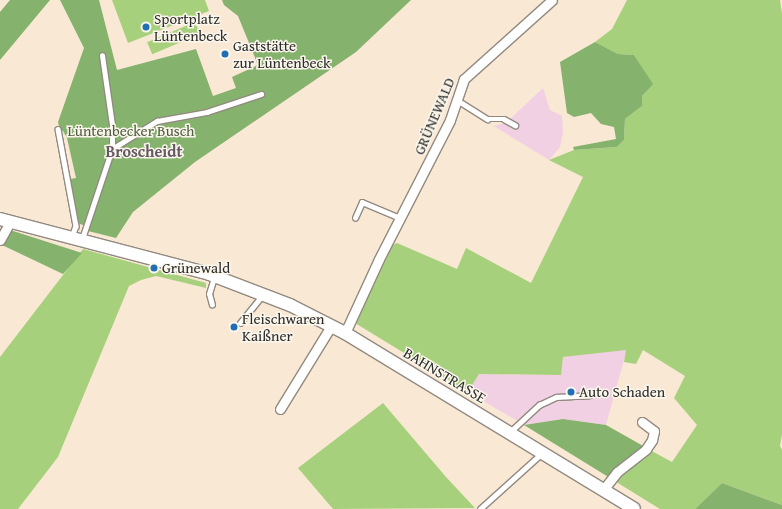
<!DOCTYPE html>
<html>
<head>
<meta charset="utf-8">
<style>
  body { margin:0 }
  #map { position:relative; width:782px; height:509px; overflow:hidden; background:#f8e8d4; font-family:"Gentium Book Plus",serif }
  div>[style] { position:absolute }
  .built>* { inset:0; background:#f1d0e3 }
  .green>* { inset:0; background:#a7d07c; transform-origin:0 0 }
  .forest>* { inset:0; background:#85b26c }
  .roads { filter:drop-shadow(1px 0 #928a80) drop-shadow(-1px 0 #928a80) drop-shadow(0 1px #928a80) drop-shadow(0 -1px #928a80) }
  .lane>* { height:4.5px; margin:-2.25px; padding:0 2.25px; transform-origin:2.25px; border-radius:2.25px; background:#fff }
  .street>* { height:9px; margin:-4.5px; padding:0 4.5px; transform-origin:4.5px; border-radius:4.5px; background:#fff }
  .secondary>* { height:12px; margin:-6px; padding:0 6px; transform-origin:6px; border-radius:6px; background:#fff }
  .dots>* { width:11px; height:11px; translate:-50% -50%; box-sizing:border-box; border:2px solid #fbf7ec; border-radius:50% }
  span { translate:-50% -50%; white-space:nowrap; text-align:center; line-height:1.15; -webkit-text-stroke:3px #fbf7ec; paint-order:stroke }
  .poi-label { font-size:15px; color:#2b2b2b }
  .left { translate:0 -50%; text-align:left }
  .street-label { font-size:15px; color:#2b2b2b }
  .park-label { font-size:15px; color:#505d43 }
  .neighbourhood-label { font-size:16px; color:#655763; font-weight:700 }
</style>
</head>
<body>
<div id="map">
  <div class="built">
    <div style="clip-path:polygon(543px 88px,550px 110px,562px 116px,563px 132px,560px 147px,549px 160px,494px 126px,506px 123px)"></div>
    <div style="clip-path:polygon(627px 349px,606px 425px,563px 419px,524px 425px,468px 392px,479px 374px,560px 375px,563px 357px)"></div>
  </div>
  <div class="green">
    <div style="clip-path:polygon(112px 0,205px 0,209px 11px,128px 43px)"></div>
    <div style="clip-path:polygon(627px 0,780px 0,782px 14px,782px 434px,780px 446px,782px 450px,782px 505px,722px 483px,695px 509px,660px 509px,613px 480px,648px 449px,672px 462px,697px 425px,674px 398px,685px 376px,643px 350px,636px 364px,624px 362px,626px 350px,563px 357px,561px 375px,479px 374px,468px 392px,355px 323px,382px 266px,388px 247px,397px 243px,457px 269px,466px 248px,531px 283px,583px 177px,549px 160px,574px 150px,617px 147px,624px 140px,625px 119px,642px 106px,642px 96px,652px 84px,634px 55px,618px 54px,595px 42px,612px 29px)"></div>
    <div style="left:195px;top:22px;width:13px;height:52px;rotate:67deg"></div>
    <div style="clip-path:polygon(83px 249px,206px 283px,206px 288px,156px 276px,141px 280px,129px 286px,58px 457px,18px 509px,0 509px,0 357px)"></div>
    <div style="clip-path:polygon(383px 403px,446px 477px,475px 508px,333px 509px,298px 468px)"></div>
  </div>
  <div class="forest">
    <div style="clip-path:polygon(10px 0,50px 0,0 60px,0 12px)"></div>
    <div style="clip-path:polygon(60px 0,99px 0,117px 70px,196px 49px,213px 96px,236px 88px,232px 77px,258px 65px,238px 16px,224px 5px,222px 0,411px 0,356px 52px,195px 162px,133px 212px,116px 238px,88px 231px,89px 227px,77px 223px,70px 179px,76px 178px,67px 138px,63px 131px,60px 131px,58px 122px,84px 48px)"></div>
    <div style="clip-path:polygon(595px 42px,618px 54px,634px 55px,653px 84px,642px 96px,642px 106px,625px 119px,624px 140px,617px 147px,574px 150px,573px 147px,616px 139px,614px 127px,601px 124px,591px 113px,574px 117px,567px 113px,560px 62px)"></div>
    <div style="clip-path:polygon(10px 230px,82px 253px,63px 274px,2px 245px)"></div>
    <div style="clip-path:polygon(563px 419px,606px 425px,645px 447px,610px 478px,524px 425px)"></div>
    <div style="clip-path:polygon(722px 483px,782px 505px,782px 509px,695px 509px)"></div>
  </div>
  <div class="roads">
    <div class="lane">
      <div style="left:457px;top:100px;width:36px;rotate:32deg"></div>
      <div style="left:488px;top:119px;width:16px"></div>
      <div style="left:504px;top:119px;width:13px;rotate:29deg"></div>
      <div style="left:58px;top:129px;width:99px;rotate:79.5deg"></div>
      <div style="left:76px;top:226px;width:12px;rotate:110deg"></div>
      <div style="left:112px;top:149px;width:53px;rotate:-31.9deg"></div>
      <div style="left:157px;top:121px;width:51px;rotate:-10.2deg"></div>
      <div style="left:207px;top:112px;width:57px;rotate:-18.4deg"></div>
      <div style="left:355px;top:218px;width:17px;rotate:-66deg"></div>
      <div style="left:362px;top:202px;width:41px;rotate:22.8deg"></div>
      <div style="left:82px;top:239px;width:95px;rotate:-71.6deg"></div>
      <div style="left:112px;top:149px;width:24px;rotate:-90deg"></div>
      <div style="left:112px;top:125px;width:70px;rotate:-98.2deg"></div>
      <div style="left:212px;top:305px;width:11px;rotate:-105deg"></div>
      <div style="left:209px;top:294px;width:17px;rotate:-73deg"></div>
      <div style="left:240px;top:323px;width:36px;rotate:-51deg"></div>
      <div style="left:510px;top:432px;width:40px;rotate:-43deg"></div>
      <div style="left:539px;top:405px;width:19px;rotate:-25deg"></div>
      <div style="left:556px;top:397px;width:33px;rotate:-3deg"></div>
      <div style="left:480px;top:509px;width:82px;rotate:-42deg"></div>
    </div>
    <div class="street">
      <div style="left:0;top:240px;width:21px;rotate:-61deg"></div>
      <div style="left:345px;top:333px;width:81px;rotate:-65.3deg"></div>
      <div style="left:379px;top:259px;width:156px;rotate:-62.9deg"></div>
      <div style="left:450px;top:120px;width:43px;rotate:-71.1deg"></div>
      <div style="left:464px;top:79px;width:118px;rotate:-41.9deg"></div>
      <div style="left:280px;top:409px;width:97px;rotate:-58.4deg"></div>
      <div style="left:603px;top:490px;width:23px;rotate:-52deg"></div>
      <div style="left:617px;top:472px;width:37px;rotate:-38deg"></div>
      <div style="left:646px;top:449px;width:11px;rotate:-56deg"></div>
      <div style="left:652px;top:440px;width:9px;rotate:-77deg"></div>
      <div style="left:654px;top:431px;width:15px;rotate:-143deg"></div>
    </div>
    <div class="secondary">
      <div style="left:0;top:219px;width:216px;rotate:14.7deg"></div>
      <div style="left:209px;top:274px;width:87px;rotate:20.9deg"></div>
      <div style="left:290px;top:305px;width:62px;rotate:27deg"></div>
      <div style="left:345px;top:333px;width:338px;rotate:31.3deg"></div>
    </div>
  </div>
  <div class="dots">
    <div style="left:146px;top:27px;background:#1f6fb2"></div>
    <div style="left:225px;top:54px;background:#1f6fb2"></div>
    <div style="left:154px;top:268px;background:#1f6fb2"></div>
    <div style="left:234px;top:327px;background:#1f6fb2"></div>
    <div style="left:571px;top:392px;background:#1f6fb2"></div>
  </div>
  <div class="poi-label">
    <span class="left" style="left:154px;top:27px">Sportplatz<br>Lüntenbeck</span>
    <span class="left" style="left:233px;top:54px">Gaststätte<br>zur Lüntenbeck</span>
    <span class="left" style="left:162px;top:268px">Grünewald</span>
    <span class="left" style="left:242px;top:327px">Fleischwaren<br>Kaißner</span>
    <span class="left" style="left:579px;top:392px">Auto Schaden</span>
  </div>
  <div class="street-label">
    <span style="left:434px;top:116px;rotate:-67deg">GRÜNEWALD</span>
    <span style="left:445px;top:375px;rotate:31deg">BAHNSTRASSE</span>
  </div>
  <div class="park-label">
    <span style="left:131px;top:131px">Lüntenbecker Busch</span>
  </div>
  <div class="neighbourhood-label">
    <span style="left:144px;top:151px">Broscheidt</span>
  </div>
</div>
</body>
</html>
